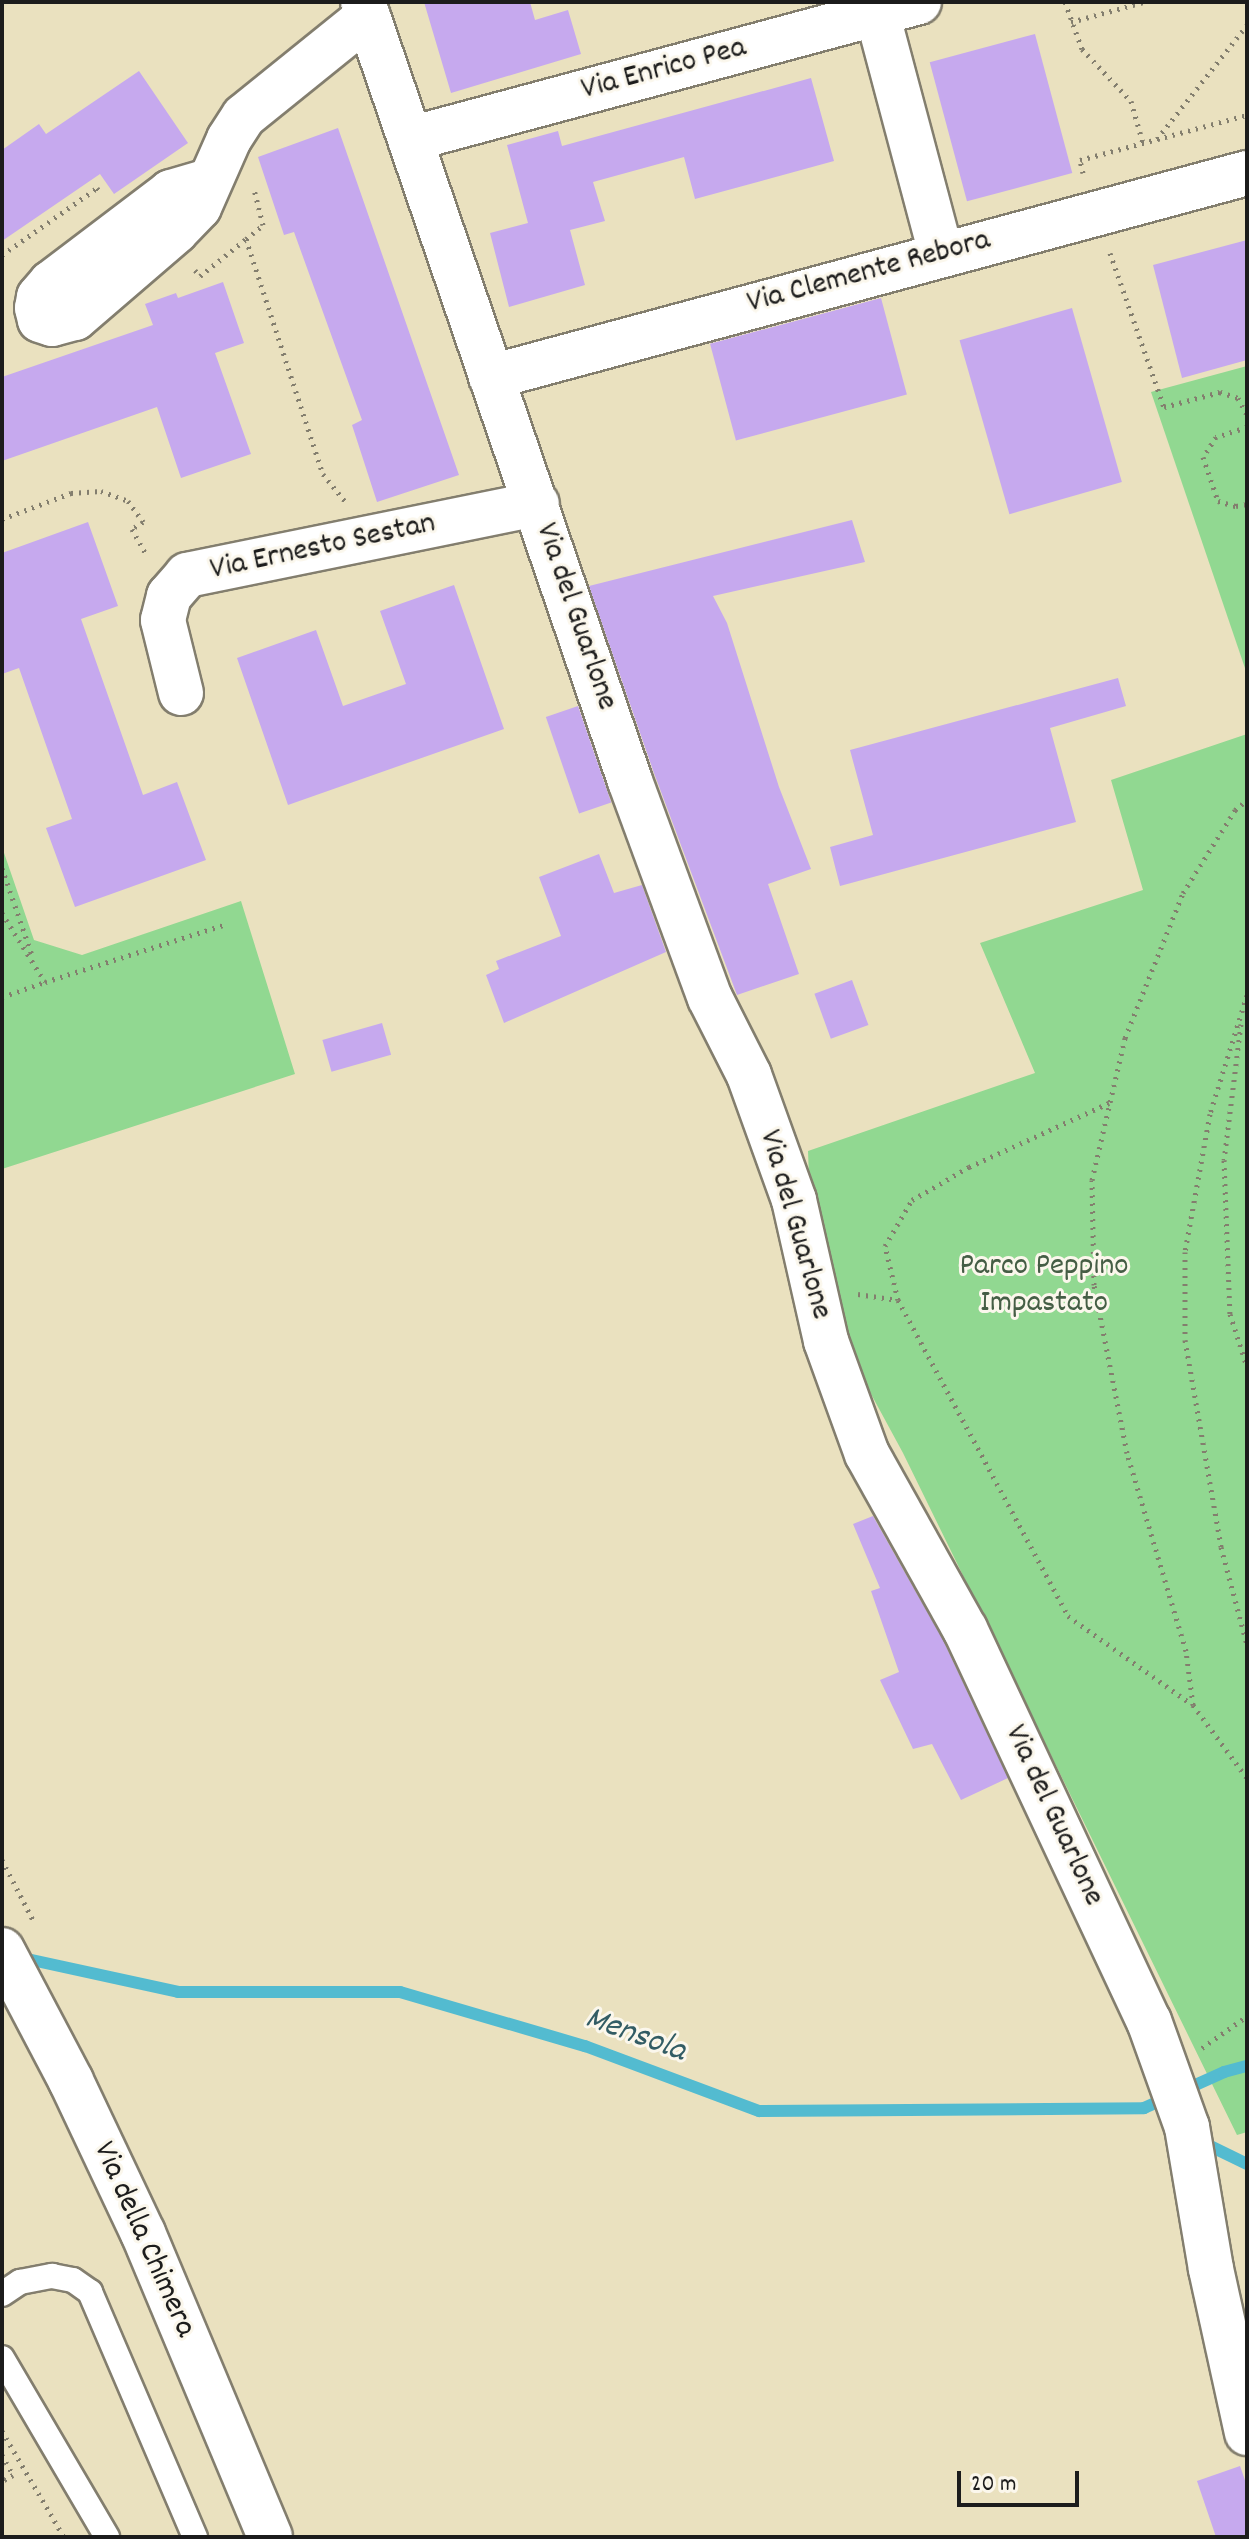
<!DOCTYPE html>
<html>
<head>
<meta charset="utf-8">
<style>
  body { margin:0 }
  #map { position:relative; width:1249px; height:2539px; overflow:hidden; background:#eae1bf; font-family:Dekko,sans-serif }
  div>[style] { position:absolute }
  .green>* { inset:0; background:#91d891 }
  .stream>* { height:12px; margin:-6px; padding:0 6px; transform-origin:6px; border-radius:6px; background:#53bbd0 }
  .building>* { inset:0; background:#c6a9ee; transform-origin:0 0 }
  .path>* { height:5px; margin-top:-2.5px; transform-origin:0; background:repeating-linear-gradient(90deg,#837e6e 0 2px,transparent 0 8px) }
  .roads { filter:drop-shadow(2px 0 #837e6e) drop-shadow(-2px 0 #837e6e) drop-shadow(0 2px #837e6e) drop-shadow(0 -2px #837e6e) }
  .service>* { height:24px; margin:-12px; padding:0 12px; transform-origin:12px; border-radius:12px; background:#fff }
  .minor>* { height:44px; margin:-22px; padding:0 22px; transform-origin:22px; border-radius:22px; background:#fff }
  .tertiary>* { height:44px; margin:-22px; padding:0 22px; transform-origin:22px; border-radius:22px; background:#fff }
  span { translate:-50% -50%; white-space:nowrap; text-align:center; line-height:1.15; -webkit-text-stroke:6px #fbf7ec; paint-order:stroke }
  .street-label { font-size:32px; color:#1c1c1c }
  .park-label { font-size:32px; color:#455e45 }
  .water-label { font-size:34px; color:#325c64; font-style:italic }
  .frame { position:absolute; inset:0; border:4px solid #1c1c1c; pointer-events:none }
  .scale { position:absolute; left:957px; top:2471px; width:122px; height:36px; box-sizing:border-box; border:4px solid #1c1c1c; border-top:0; padding-left:10px; font-size:24px; line-height:28px; white-space:nowrap; color:#1c1c1c; -webkit-text-stroke:6px #fbf7ec; paint-order:stroke }
</style>
</head>
<body>
<div id="map">
  <div class="green">
    <div style="clip-path:polygon(1247px 366px,1247px 674px,1151px 392px)"></div>
    <div style="clip-path:polygon(1247px 734px,1247px 2132px,1237px 2135px,903px 1453px,813px 1287px,808px 1151px,1035px 1073px,980px 943px,1143px 890px,1111px 780px)"></div>
    <div style="clip-path:polygon(2px 847px,34px 940px,82px 955px,241px 901px,295px 1074px,2px 1169px)"></div>
  </div>
  <div class="stream">
    <div style="left:18px;top:1957px;width:164px;rotate:12.3deg"></div>
    <div style="left:178px;top:1992px;width:222px"></div>
    <div style="left:400px;top:1992px;width:193px;rotate:16.3deg"></div>
    <div style="left:585px;top:2046px;width:186px;rotate:20.5deg"></div>
    <div style="left:759px;top:2111px;width:385px;rotate:-0.4deg"></div>
    <div style="left:1144px;top:2108px;width:88px;rotate:-24.2deg"></div>
    <div style="left:1224px;top:2072px;width:24px;rotate:-15deg"></div>
    <div style="left:1206px;top:2136px;width:9px;rotate:77deg"></div>
    <div style="left:1208px;top:2145px;width:43px;rotate:26deg"></div>
  </div>
  <div class="building">
    <div style="clip-path:polygon(424px 2px,530px 2px,535px 20px,568px 10px,581px 54px,451px 93px)"></div>
    <div style="left:1035px;top:34px;width:144px;height:109px;rotate:75deg"></div>
    <div style="clip-path:polygon(139px 71px,188px 143px,114px 194px,100px 174px,2px 241px,2px 150px,39px 124px,46px 134px)"></div>
    <div style="clip-path:polygon(811px 78px,834px 161px,695px 199px,684px 157px,593px 182px,605px 221px,570px 230px,585px 285px,509px 307px,490px 233px,528px 223px,507px 145px,558px 131px,562px 146px)"></div>
    <div style="clip-path:polygon(338px 128px,459px 475px,377px 502px,352px 425px,362px 420px,294px 232px,284px 235px,258px 157px)"></div>
    <div style="clip-path:polygon(1247px 240px,1247px 360px,1182px 378px,1153px 265px)"></div>
    <div style="clip-path:polygon(223px 282px,244px 343px,215px 353px,251px 454px,181px 478px,157px 407px,2px 461px,2px 377px,153px 325px,145px 304px,176px 293px,178px 298px)"></div>
    <div style="left:881px;top:298px;width:100px;height:177px;rotate:75deg"></div>
    <div style="left:1072px;top:308px;width:181px;height:117px;rotate:74deg"></div>
    <div style="clip-path:polygon(852px 520px,865px 562px,713px 596px,727px 623px,779px 787px,811px 869px,768px 884px,799px 974px,737px 995px,654px 773px,589px 586px)"></div>
    <div style="clip-path:polygon(88px 522px,118px 606px,81px 619px,143px 795px,177px 782px,206px 860px,75px 907px,46px 828px,72px 819px,19px 668px,2px 674px,2px 553px)"></div>
    <div style="clip-path:polygon(454px 585px,504px 729px,288px 805px,237px 658px,316px 630px,343px 706px,406px 684px,380px 611px)"></div>
    <div style="clip-path:polygon(1118px 678px,1126px 706px,1050px 728px,1076px 822px,840px 886px,830px 847px,873px 835px,850px 750px)"></div>
    <div style="left:578px;top:706px;width:102px;height:34px;rotate:71deg"></div>
    <div style="clip-path:polygon(599px 854px,614px 893px,642px 885px,666px 952px,504px 1023px,486px 975px,499px 969px,496px 961px,561px 936px,539px 877px)"></div>
    <div style="left:852px;top:980px;width:48px;height:40px;rotate:70deg"></div>
    <div style="left:382px;top:1023px;width:33px;height:62px;rotate:74deg"></div>
    <div style="clip-path:polygon(873px 1516px,943px 1640px,1008px 1778px,961px 1800px,932px 1744px,913px 1749px,880px 1680px,899px 1672px,871px 1591px,880px 1588px,853px 1524px)"></div>
    <div style="clip-path:polygon(1240px 2466px,1247px 2486px,1247px 2537px,1216px 2537px,1197px 2481px)"></div>
  </div>
  <div class="path">
    <div style="left:1065px;top:2px;width:50px;rotate:70.1deg"></div>
    <div style="left:1082px;top:49px;width:71px;rotate:46.7deg"></div>
    <div style="left:1131px;top:101px;width:44px;rotate:74.1deg"></div>
    <div style="left:1071px;top:22px;width:76px;rotate:-15.3deg"></div>
    <div style="left:1157px;top:139px;width:145px;rotate:-51.7deg"></div>
    <div style="left:1083px;top:173px;width:13px;rotate:-103deg"></div>
    <div style="left:1080px;top:160px;width:173px;rotate:-15.1deg"></div>
    <div style="left:246px;top:239px;width:22px;rotate:-39deg"></div>
    <div style="left:263px;top:225px;width:37px;rotate:-104deg"></div>
    <div style="left:1110px;top:253px;width:163px;rotate:70.7deg"></div>
    <div style="left:1164px;top:407px;width:58px;rotate:-15deg"></div>
    <div style="left:1220px;top:392px;width:19px;rotate:18deg"></div>
    <div style="left:1238px;top:398px;width:19px;rotate:62deg"></div>
    <div style="left:2px;top:255px;width:116px;rotate:-35.2deg"></div>
    <div style="left:97px;top:188px;width:5px;rotate:53deg"></div>
    <div style="left:195px;top:270px;width:8px;rotate:50deg"></div>
    <div style="left:200px;top:276px;width:59px;rotate:-38.8deg"></div>
    <div style="left:246px;top:239px;width:247px;rotate:71.9deg"></div>
    <div style="left:323px;top:474px;width:35px;rotate:51deg"></div>
    <div style="left:1247px;top:427px;width:33px;rotate:162deg"></div>
    <div style="left:1216px;top:437px;width:24px;rotate:123deg"></div>
    <div style="left:1203px;top:457px;width:46px;rotate:71.2deg"></div>
    <div style="left:1218px;top:501px;width:19px;rotate:16deg"></div>
    <div style="left:1236px;top:506px;width:11px;rotate:-10deg"></div>
    <div style="left:2px;top:519px;width:74px;rotate:-20.6deg"></div>
    <div style="left:71px;top:493px;width:30px;rotate:-4deg"></div>
    <div style="left:101px;top:491px;width:29px;rotate:20deg"></div>
    <div style="left:128px;top:501px;width:26px;rotate:54deg"></div>
    <div style="left:143px;top:522px;width:13px;rotate:148deg"></div>
    <div style="left:132px;top:529px;width:31px;rotate:61deg"></div>
    <div style="left:2px;top:868px;width:95px;rotate:71deg"></div>
    <div style="left:2px;top:913px;width:81px;rotate:58.1deg"></div>
    <div style="left:45px;top:982px;width:191px;rotate:-17.7deg"></div>
    <div style="left:1247px;top:995px;width:125px;rotate:107.3deg"></div>
    <div style="left:1210px;top:1114px;width:140px;rotate:100.3deg"></div>
    <div style="left:1185px;top:1252px;width:88px;rotate:90deg"></div>
    <div style="left:1185px;top:1340px;width:210px;rotate:80.1deg"></div>
    <div style="left:1221px;top:1547px;width:101px;rotate:75.1deg"></div>
    <div style="left:2px;top:997px;width:46px;rotate:-19.2deg"></div>
    <div style="left:1241px;top:1024px;width:137px;rotate:97.1deg"></div>
    <div style="left:1224px;top:1160px;width:154px;rotate:87.8deg"></div>
    <div style="left:1230px;top:1314px;width:56px;rotate:72.2deg"></div>
    <div style="left:858px;top:1294px;width:40px;rotate:8.5deg"></div>
    <div style="left:898px;top:1300px;width:359px;rotate:61.7deg"></div>
    <div style="left:1068px;top:1616px;width:153px;rotate:35.5deg"></div>
    <div style="left:1193px;top:1705px;width:91px;rotate:53.5deg"></div>
    <div style="left:898px;top:1300px;width:56px;rotate:-103.5deg"></div>
    <div style="left:885px;top:1246px;width:53px;rotate:-59.6deg"></div>
    <div style="left:912px;top:1200px;width:66px;rotate:-30.1deg"></div>
    <div style="left:969px;top:1167px;width:154px;rotate:-24.6deg"></div>
    <div style="left:1193px;top:1705px;width:54px;rotate:-97.4deg"></div>
    <div style="left:1186px;top:1651px;width:207px;rotate:-106.6deg"></div>
    <div style="left:1127px;top:1453px;width:171px;rotate:-101.1deg"></div>
    <div style="left:1094px;top:1285px;width:105px;rotate:-91.1deg"></div>
    <div style="left:1092px;top:1180px;width:146px;rotate:-76.9deg"></div>
    <div style="left:1125px;top:1038px;width:156px;rotate:-68.2deg"></div>
    <div style="left:1183px;top:893px;width:98px;rotate:-57.9deg"></div>
    <div style="left:1235px;top:810px;width:16px;rotate:-40deg"></div>
    <div style="left:2px;top:1860px;width:68px;rotate:62.7deg"></div>
    <div style="left:1202px;top:2048px;width:55px;rotate:-35.4deg"></div>
    <div style="left:2px;top:2431px;width:123px;rotate:59.7deg"></div>
    <div style="left:2px;top:2455px;width:23px;rotate:61deg"></div>
    <div style="left:13px;top:2475px;width:13px;rotate:151deg"></div>
  </div>
  <div class="roads">
    <div class="service">
      <div style="left:2px;top:2294px;width:22px;rotate:-34deg"></div>
      <div style="left:20px;top:2282px;width:33px;rotate:-11deg"></div>
      <div style="left:52px;top:2276px;width:21px;rotate:11deg"></div>
      <div style="left:73px;top:2280px;width:21px;rotate:35deg"></div>
      <div style="left:90px;top:2292px;width:267px;rotate:66.8deg"></div>
      <div style="left:2px;top:2358px;width:208px;rotate:59.6deg"></div>
    </div>
    <div class="minor">
      <div style="left:363px;top:2px;width:823px;rotate:71.08deg"></div>
      <div style="left:630px;top:781px;width:231px;rotate:69.8deg"></div>
      <div style="left:710px;top:998px;width:86px;rotate:63.1deg"></div>
      <div style="left:749px;top:1075px;width:133px;rotate:70.2deg"></div>
      <div style="left:794px;top:1200px;width:145px;rotate:77.2deg"></div>
      <div style="left:826px;top:1341px;width:120px;rotate:70.1deg"></div>
      <div style="left:867px;top:1454px;width:201px;rotate:60.8deg"></div>
      <div style="left:965px;top:1629px;width:433px;rotate:64.9deg"></div>
      <div style="left:1149px;top:2021px;width:113px;rotate:70.3deg"></div>
      <div style="left:1187px;top:2127px;width:144px;rotate:80.4deg"></div>
      <div style="left:1211px;top:2269px;width:168px;rotate:77.6deg"></div>
      <div style="left:877px;top:13px;width:248px;rotate:75.1deg"></div>
      <div style="left:410px;top:139px;width:527px;rotate:-15.06deg"></div>
      <div style="left:209px;top:181px;width:40px;rotate:164deg"></div>
      <div style="left:171px;top:192px;width:151px;rotate:142.8deg"></div>
      <div style="left:51px;top:283px;width:18px;rotate:131deg"></div>
      <div style="left:39px;top:297px;width:11px;rotate:100deg"></div>
      <div style="left:37px;top:308px;width:12px;rotate:76deg"></div>
      <div style="left:40px;top:320px;width:13px;rotate:18deg"></div>
      <div style="left:52px;top:324px;width:24px;rotate:-15deg"></div>
      <div style="left:75px;top:318px;width:133px;rotate:-40.7deg"></div>
      <div style="left:176px;top:231px;width:33px;rotate:-46deg"></div>
      <div style="left:199px;top:207px;width:74px;rotate:-66.2deg"></div>
      <div style="left:229px;top:139px;width:27px;rotate:-57deg"></div>
      <div style="left:244px;top:116px;width:159px;rotate:-38.9deg"></div>
      <div style="left:491px;top:377px;width:783px;rotate:-15.1deg"></div>
      <div style="left:181px;top:693px;width:75px;rotate:-103.9deg"></div>
      <div style="left:163px;top:620px;width:25px;rotate:-76deg"></div>
      <div style="left:169px;top:596px;width:28px;rotate:-49deg"></div>
      <div style="left:187px;top:575px;width:357px;rotate:-11.5deg"></div>
    </div>
    <div class="tertiary">
      <div style="left:2px;top:1950px;width:148px;rotate:62.2deg"></div>
      <div style="left:71px;top:2081px;width:168px;rotate:64.7deg"></div>
      <div style="left:143px;top:2233px;width:329px;rotate:67.3deg"></div>
    </div>
  </div>
  <div class="street-label">
    <span style="left:664px;top:70px;rotate:-15deg">Via Enrico Pea</span>
    <span style="left:869px;top:273px;rotate:-15deg">Via Clemente Rebora</span>
    <span style="left:323px;top:548px;rotate:-12deg">Via Ernesto Sestan</span>
    <span style="left:575px;top:617px;rotate:71deg">Via del Guarlone</span>
    <span style="left:794px;top:1225px;rotate:74deg">Via del Guarlone</span>
    <span style="left:1053px;top:1816px;rotate:65deg">Via del Guarlone</span>
    <span style="left:143px;top:2240px;rotate:66deg">Via della Chimera</span>
  </div>
  <div class="park-label">
    <span style="left:1044px;top:1286px">Parco Peppino<br>Impastato</span>
  </div>
  <div class="water-label">
    <span style="left:635px;top:2036px;rotate:20deg">Mensola</span>
  </div>
  <div class="frame"></div>
  <div class="scale">20 m</div>
</div>
</body>
</html>
